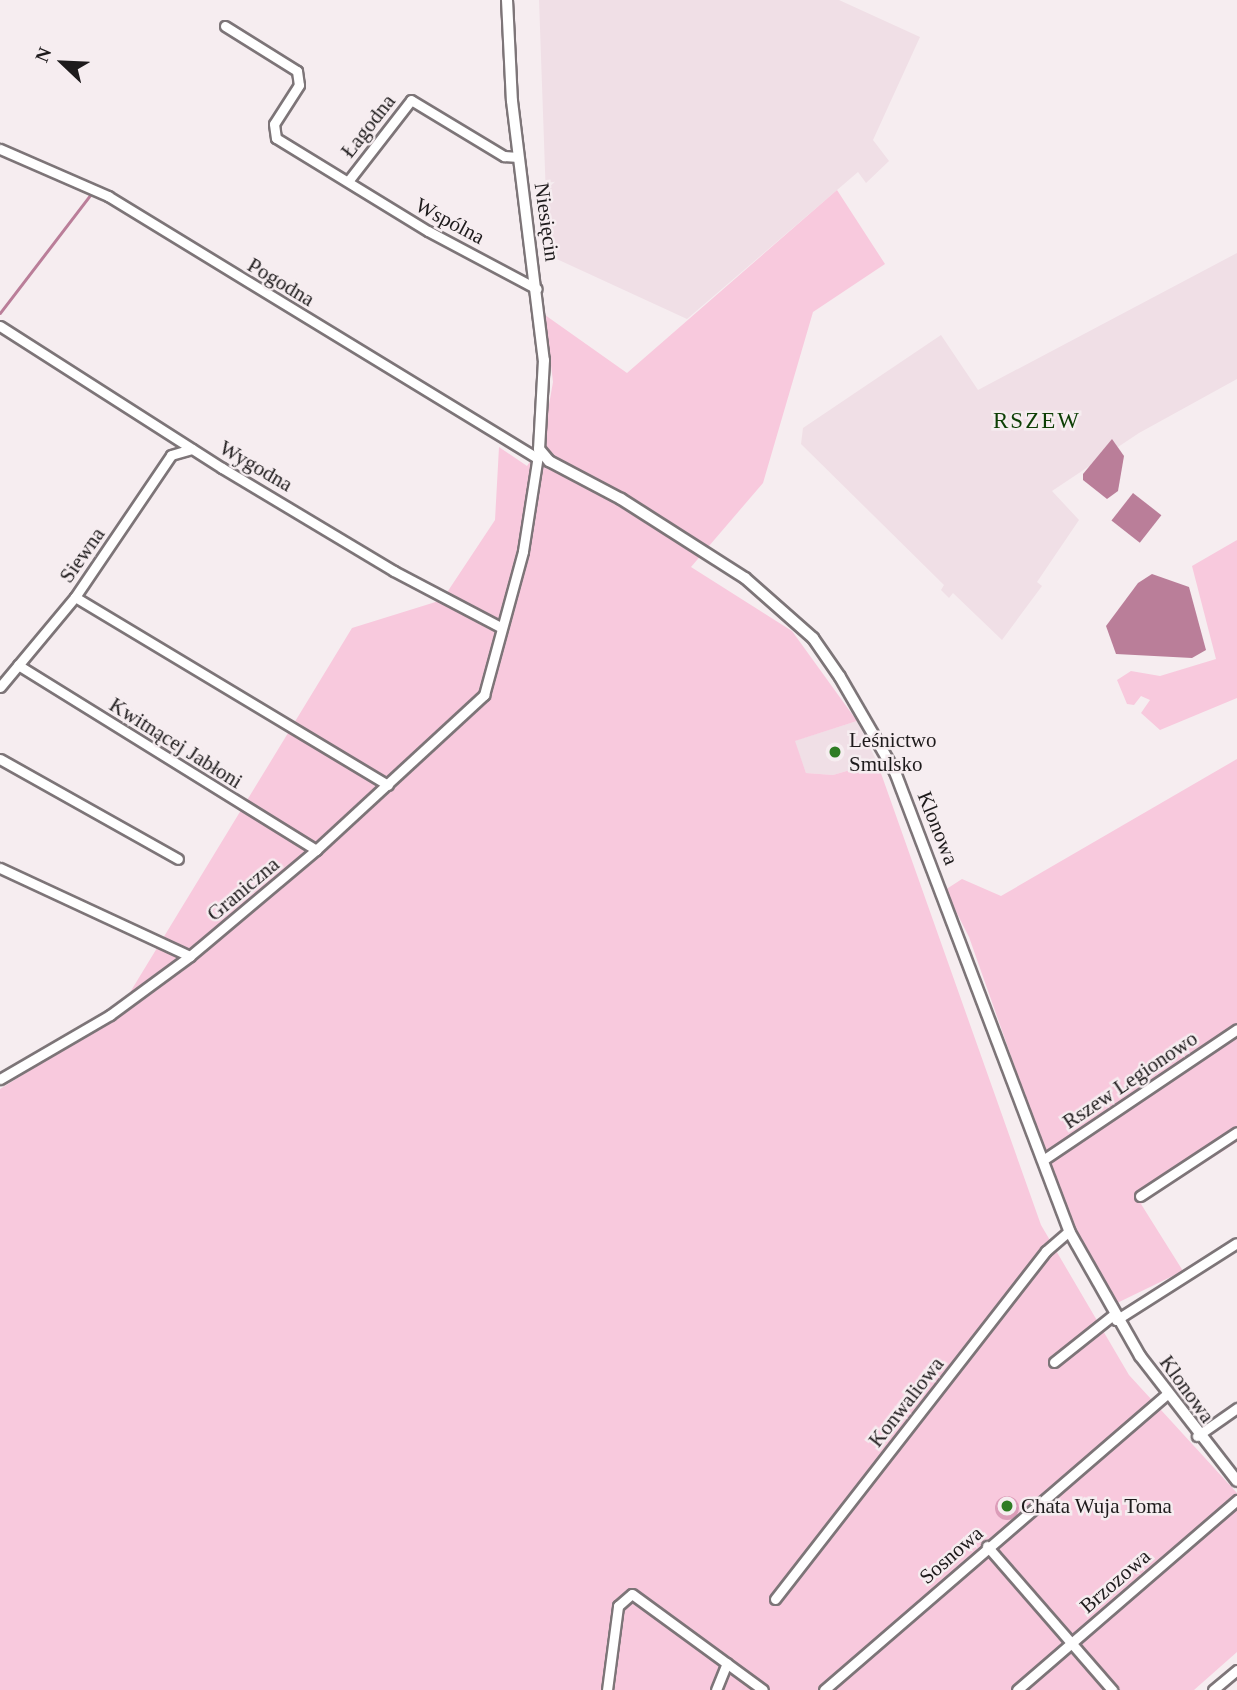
<!DOCTYPE html>
<html>
<head>
<meta charset="utf-8">
<style>
  body { margin:0 }
  #map { position:relative; width:1237px; height:1690px; overflow:hidden; background:#f6edf0; font-family:Georgia,serif }
  div>[style] { position:absolute }
  .built>* { inset:0; background:#f0dfe6 }
  .green>* { inset:0; background:#f8c9dd }
  .water>* { inset:0; background:#ba7e99; transform-origin:0 0 }
  .stream>* { height:2.5px; margin:-1.25px; padding:0 1.25px; transform-origin:1.25px; border-radius:1.25px; background:#ba7e99 }
  .building>* { inset:0; background:#dc9db9 }
  .round { border-radius:50% }
  .roads { filter:drop-shadow(2px 0 #7d7578) drop-shadow(-2px 0 #7d7578) drop-shadow(0 2px #7d7578) drop-shadow(0 -2px #7d7578) }
  .minor>* { height:9px; margin:-4.5px; padding:0 4.5px; transform-origin:4.5px; border-radius:4.5px; background:#fff }
  .tertiary>* { height:10px; margin:-5px; padding:0 5px; transform-origin:5px; border-radius:5px; background:#fff }
  .dots>* { width:19px; height:19px; translate:-50% -50%; box-sizing:border-box; border:4px solid #f6edf0; border-radius:50% }
  span { translate:-50% -50%; white-space:nowrap; text-align:center; line-height:1.15; -webkit-text-stroke:5px #f6edf0; paint-order:stroke }
  .street-label { font-size:21px; color:#1e1b1c }
  .poi-label { font-size:21px; color:#1e1b1c }
  .left { translate:0 -50%; text-align:left }
  .neighbourhood-label { font-size:23px; color:#0d3f05; letter-spacing:2px }
  .north { position:absolute; left:28px; top:28px; width:70px; height:70px; -webkit-text-stroke:5px #f6edf0; paint-order:stroke; rotate:293deg; font-size:19px; font-weight:700; line-height:28px; text-align:center; color:#1e1b1c }
  .north::after { content:''; display:block; margin:auto; width:24px; height:32px; background:#1e1b1c; clip-path:polygon(50% 0,100% 100%,50% 72%,0 100%) }
</style>
</head>
<body>
<div id="map">
  <div class="built">
    <div style="clip-path:polygon(539px 0,839px 0,920px 37px,873px 140px,889px 161px,866px 183px,858px 172px,687px 319px,548px 255px)"></div>
    <div style="clip-path:polygon(1237px 253px,1237px 379px,1139px 433px,1052px 491px,1079px 520px,1037px 582px,1042px 586px,1002px 640px,953px 593px,949px 598px,941px 590px,944px 585px,801px 444px,803px 428px,941px 335px,978px 390px)"></div>
    <div style="clip-path:polygon(857px 721px,877px 762px,833px 775px,806px 773px,794px 741px)"></div>
  </div>
  <div class="green">
    <div style="clip-path:polygon(837px 190px,885px 264px,813px 312px,763px 483px,691px 567px,792px 631px,857px 721px,795px 741px,806px 773px,833px 775px,877px 762px,1041px 1225px,1129px 1375px,1237px 1493px,1237px 1652px,1194px 1690px,0 1690px,0 1089px,115px 1017px,352px 628px,442px 600px,495px 520px,499px 447px,527px 466px,542px 444px,553px 382px,545px 315px,627px 373px)"></div>
    <div style="clip-path:polygon(1237px 540px,1237px 698px,1160px 730px,1141px 713px,1150px 700px,1141px 696px,1134px 705px,1127px 704px,1117px 680px,1131px 671px,1160px 676px,1216px 659px,1192px 566px)"></div>
    <div style="clip-path:polygon(1237px 759px,1237px 1142px,1141px 1204px,1183px 1271px,1115px 1304px,1068px 1218px,969px 937px,945px 890px,962px 879px,1001px 896px)"></div>
  </div>
  <div class="water">
    <div style="clip-path:polygon(1112px 439px,1124px 456px,1118px 491px,1107px 499px,1083px 480px,1083px 474px)"></div>
    <div style="left:1133px;top:493px;width:36px;height:35px;rotate:38deg"></div>
    <div style="clip-path:polygon(1152px 574px,1189px 587px,1206px 650px,1192px 658px,1116px 654px,1106px 626px,1138px 583px)"></div>
  </div>
  <div class="stream">
    <div style="left:0;top:313px;width:150px;rotate:-52.6deg"></div>
  </div>
  <div class="building">
    <div class="round" style="left:995px;top:1496px;width:24px;height:24px"></div>
  </div>
  <div class="roads">
    <div class="minor">
      <div style="left:225px;top:26px;width:85px;rotate:32deg"></div>
      <div style="left:297px;top:71px;width:14px;rotate:82deg"></div>
      <div style="left:299px;top:85px;width:46px;rotate:122.7deg"></div>
      <div style="left:274px;top:124px;width:14px;rotate:82deg"></div>
      <div style="left:276px;top:138px;width:178px;rotate:31.5deg"></div>
      <div style="left:428px;top:231px;width:123px;rotate:28deg"></div>
      <div style="left:0;top:149px;width:118px;rotate:23.5deg"></div>
      <div style="left:108px;top:196px;width:503px;rotate:31.41deg"></div>
      <div style="left:349px;top:180px;width:101px;rotate:-52.2deg"></div>
      <div style="left:411px;top:100px;width:109px;rotate:31.1deg"></div>
      <div style="left:504px;top:156px;width:14px;rotate:4deg"></div>
      <div style="left:0;top:326px;width:264px;rotate:32.6deg"></div>
      <div style="left:222px;top:468px;width:200px;rotate:30.9deg"></div>
      <div style="left:394px;top:571px;width:120px;rotate:27.8deg"></div>
      <div style="left:75px;top:597px;width:365px;rotate:31deg"></div>
      <div style="left:18px;top:665px;width:351px;rotate:31.8deg"></div>
      <div style="left:0;top:687px;width:117px;rotate:-50.2deg"></div>
      <div style="left:75px;top:597px;width:171px;rotate:-55.9deg"></div>
      <div style="left:171px;top:455px;width:22px;rotate:-16deg"></div>
      <div style="left:0;top:759px;width:204px;rotate:29.3deg"></div>
      <div style="left:0;top:868px;width:209px;rotate:24.9deg"></div>
      <div style="left:0;top:1079px;width:127px;rotate:-30.2deg"></div>
      <div style="left:110px;top:1015px;width:99px;rotate:-36.4deg"></div>
      <div style="left:190px;top:956px;width:165px;rotate:-40.1deg"></div>
      <div style="left:316px;top:850px;width:229px;rotate:-42.7deg"></div>
      <div style="left:484px;top:695px;width:149px;rotate:-74.8deg"></div>
      <div style="left:523px;top:551px;width:103px;rotate:-81.1deg"></div>
      <div style="left:1043px;top:1160px;width:234px;rotate:-34deg"></div>
      <div style="left:1140px;top:1196px;width:116px;rotate:-33.4deg"></div>
      <div style="left:1116px;top:1320px;width:143px;rotate:-32.5deg"></div>
      <div style="left:1054px;top:1362px;width:75px;rotate:-38.5deg"></div>
      <div style="left:1197px;top:1436px;width:49px;rotate:-35deg"></div>
      <div style="left:987px;top:1546px;width:191px;rotate:49deg"></div>
      <div style="left:775px;top:1599px;width:441px;rotate:-52.1deg"></div>
      <div style="left:1046px;top:1251px;width:30px;rotate:-41deg"></div>
      <div style="left:607px;top:1690px;width:85px;rotate:-82.5deg"></div>
      <div style="left:618px;top:1606px;width:18px;rotate:-41deg"></div>
      <div style="left:632px;top:1594px;width:162px;rotate:36.2deg"></div>
      <div style="left:716px;top:1690px;width:29px;rotate:-68deg"></div>
      <div style="left:824px;top:1690px;width:453px;rotate:-40.8deg"></div>
      <div style="left:1017px;top:1690px;width:291px;rotate:-40.8deg"></div>
      <div style="left:1213px;top:1690px;width:31px;rotate:-40deg"></div>
    </div>
    <div class="tertiary">
      <div style="left:507px;top:0;width:101px;rotate:87.2deg"></div>
      <div style="left:512px;top:101px;width:261px;rotate:83deg"></div>
      <div style="left:544px;top:360px;width:89px;rotate:93.2deg"></div>
      <div style="left:539px;top:449px;width:16px;rotate:50deg"></div>
      <div style="left:549px;top:461px;width:81px;rotate:27.8deg"></div>
      <div style="left:621px;top:499px;width:147px;rotate:32.5deg"></div>
      <div style="left:745px;top:578px;width:91px;rotate:41.4deg"></div>
      <div style="left:813px;top:638px;width:47px;rotate:55.3deg"></div>
      <div style="left:840px;top:677px;width:110px;rotate:59.9deg"></div>
      <div style="left:895px;top:772px;width:491px;rotate:69.2deg"></div>
      <div style="left:1069px;top:1231px;width:144px;rotate:60.4deg"></div>
      <div style="left:1140px;top:1356px;width:158px;rotate:52.2deg"></div>
    </div>
  </div>
  <div class="dots">
    <div style="left:835px;top:752px;background:#2f7c24"></div>
    <div style="left:1007px;top:1506px;background:#2f7c24"></div>
  </div>
  <div class="street-label">
    <span style="left:368px;top:126px;rotate:-52deg">Łagodna</span>
    <span style="left:450px;top:221px;rotate:28deg">Wspólna</span>
    <span style="left:547px;top:222px;rotate:82deg">Niesięcin</span>
    <span style="left:281px;top:282px;rotate:31deg">Pogodna</span>
    <span style="left:256px;top:466px;rotate:30deg">Wygodna</span>
    <span style="left:82px;top:555px;rotate:-55deg">Siewna</span>
    <span style="left:176px;top:743px;rotate:32deg">Kwitnącej Jabłoni</span>
    <span style="left:938px;top:828px;rotate:68deg">Klonowa</span>
    <span style="left:243px;top:889px;rotate:-40deg">Graniczna</span>
    <span style="left:1130px;top:1080px;rotate:-34deg">Rszew Legionowo</span>
    <span style="left:1187px;top:1389px;rotate:54deg">Klonowa</span>
    <span style="left:906px;top:1402px;rotate:-52deg">Konwaliowa</span>
    <span style="left:951px;top:1555px;rotate:-41deg">Sosnowa</span>
    <span style="left:1115px;top:1581px;rotate:-41deg">Brzozowa</span>
  </div>
  <div class="poi-label">
    <span class="left" style="left:849px;top:752px">Leśnictwo<br>Smulsko</span>
    <span class="left" style="left:1021px;top:1506px">Chata Wuja Toma</span>
  </div>
  <div class="neighbourhood-label">
    <span style="left:1037px;top:421px">RSZEW</span>
  </div>
  <div class="north">N</div>
</div>
</body>
</html>
